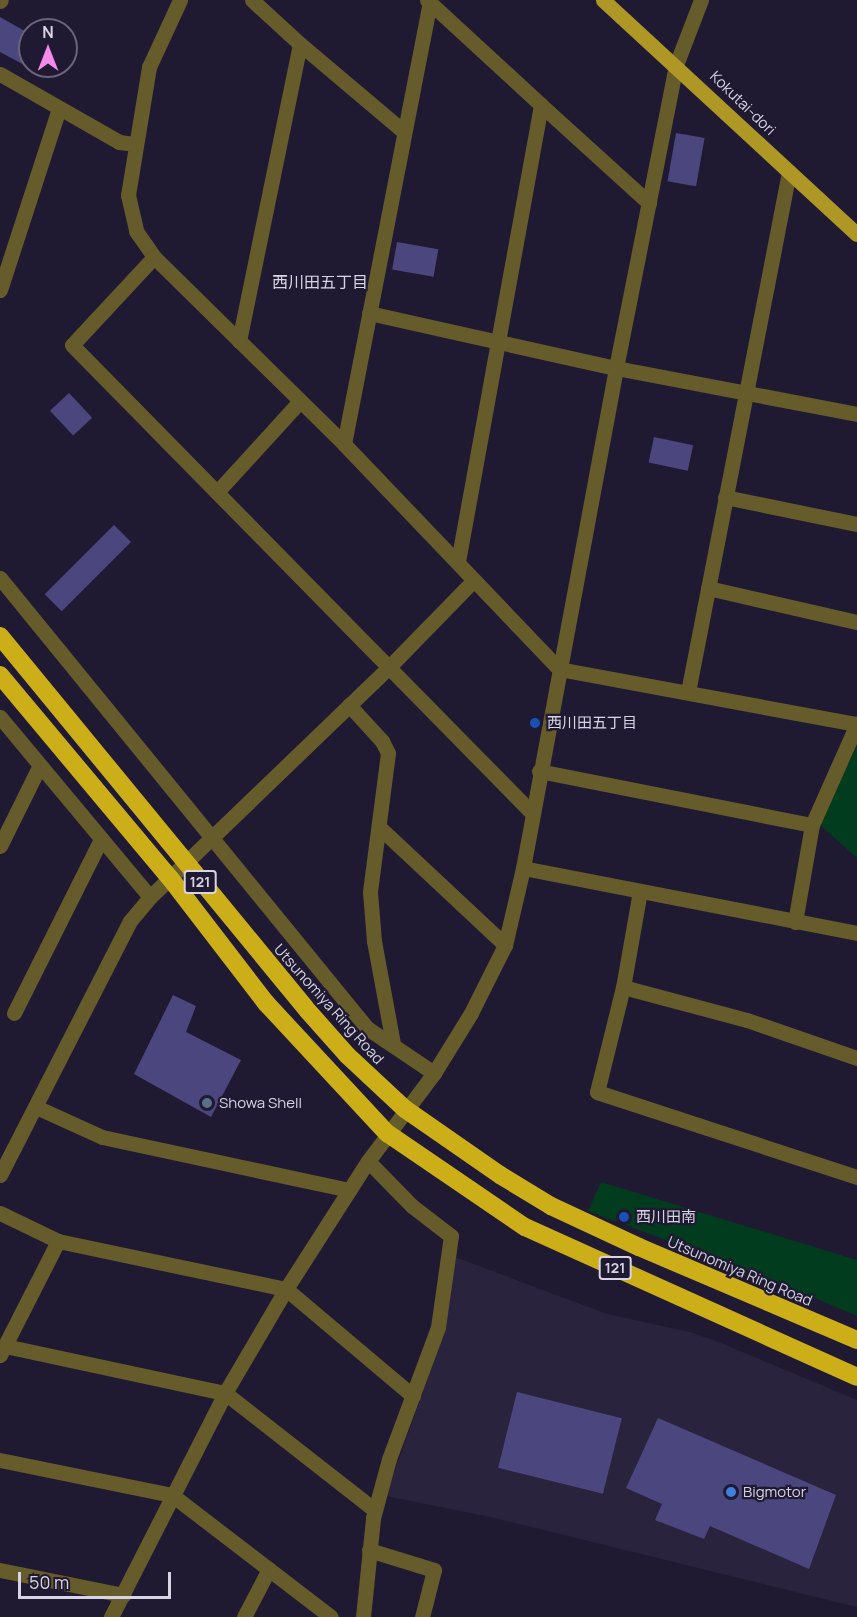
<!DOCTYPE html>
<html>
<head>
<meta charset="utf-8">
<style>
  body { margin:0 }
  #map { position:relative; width:857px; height:1617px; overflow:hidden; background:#1f1a31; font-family:Manrope,"Noto Sans JP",sans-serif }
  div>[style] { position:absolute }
  .built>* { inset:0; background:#29233e }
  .green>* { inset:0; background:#003c1d }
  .building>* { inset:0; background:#4b467e; transform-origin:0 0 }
  .minor>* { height:15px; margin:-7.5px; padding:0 7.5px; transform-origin:7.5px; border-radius:7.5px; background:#665b2b }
  .major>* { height:15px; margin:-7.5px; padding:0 7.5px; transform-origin:7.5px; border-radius:7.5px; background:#af9725 }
  .highway>* { height:18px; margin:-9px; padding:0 9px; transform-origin:9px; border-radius:9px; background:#ccae19 }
  .dots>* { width:16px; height:16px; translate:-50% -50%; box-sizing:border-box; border:3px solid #1f1a31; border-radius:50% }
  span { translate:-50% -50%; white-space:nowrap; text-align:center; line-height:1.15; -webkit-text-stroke:4.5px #1f1a31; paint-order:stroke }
  .shield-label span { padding:2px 4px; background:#1f1a31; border:2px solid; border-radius:4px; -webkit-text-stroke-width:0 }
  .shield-label { font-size:14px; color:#d7d5e4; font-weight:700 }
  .street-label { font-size:15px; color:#d7d5e4 }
  .poi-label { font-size:15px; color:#d7d5e4 }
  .left { translate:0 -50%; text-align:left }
  .neighbourhood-label { font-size:16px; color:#d7d5e4 }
  .north { position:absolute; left:18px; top:18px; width:60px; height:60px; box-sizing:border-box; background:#1f1a31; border:2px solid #696579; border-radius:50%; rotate:0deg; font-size:16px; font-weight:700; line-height:24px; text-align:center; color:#d7d5e4 }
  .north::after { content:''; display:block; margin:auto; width:21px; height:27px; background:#f689ed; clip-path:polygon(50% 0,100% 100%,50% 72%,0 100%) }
  .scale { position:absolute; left:18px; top:1572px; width:153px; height:27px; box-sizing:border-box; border:3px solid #d7d5e4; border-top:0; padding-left:8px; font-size:18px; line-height:21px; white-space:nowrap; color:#d7d5e4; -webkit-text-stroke:4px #1f1a31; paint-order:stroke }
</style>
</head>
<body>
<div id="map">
  <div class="built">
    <div style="clip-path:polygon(455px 1257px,607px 1314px,690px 1332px,716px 1341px,857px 1400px,857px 1607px,495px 1518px,386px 1496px,444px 1332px)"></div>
  </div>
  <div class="green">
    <div style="clip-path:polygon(857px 746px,857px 858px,819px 824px)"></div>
    <div style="clip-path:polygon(601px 1182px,857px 1260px,857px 1316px,766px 1277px,588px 1211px)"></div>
  </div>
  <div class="building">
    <div style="clip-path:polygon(0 17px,30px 34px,30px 68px,0 52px)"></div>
    <div style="left:676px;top:133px;width:29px;height:49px;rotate:10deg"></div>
    <div style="left:397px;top:242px;width:42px;height:28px;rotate:10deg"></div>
    <div style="left:69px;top:393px;width:34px;height:26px;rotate:47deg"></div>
    <div style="left:654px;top:437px;width:40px;height:26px;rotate:12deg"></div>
    <div style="left:114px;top:525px;width:24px;height:98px;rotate:45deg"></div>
    <div style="clip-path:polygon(173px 995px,196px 1006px,186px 1032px,241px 1060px,211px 1117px,134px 1074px)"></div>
    <div style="left:517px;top:1392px;width:108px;height:78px;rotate:14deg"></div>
    <div style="clip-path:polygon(658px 1418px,836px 1495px,809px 1569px,710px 1526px,704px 1539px,655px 1520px,662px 1504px,626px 1488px)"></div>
  </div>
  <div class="minor">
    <div style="left:180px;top:0;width:74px;rotate:114.8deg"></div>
    <div style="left:149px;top:67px;width:130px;rotate:99.3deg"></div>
    <div style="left:128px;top:195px;width:37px;rotate:77deg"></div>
    <div style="left:136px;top:231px;width:32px;rotate:55deg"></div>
    <div style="left:154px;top:257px;width:267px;rotate:44.5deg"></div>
    <div style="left:344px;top:444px;width:311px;rotate:46.3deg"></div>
    <div style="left:559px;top:669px;width:303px;rotate:10.5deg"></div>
    <div style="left:427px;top:0;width:155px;rotate:42.6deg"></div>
    <div style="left:541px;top:105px;width:465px;rotate:100.3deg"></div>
    <div style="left:0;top:1px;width:1px;rotate:-45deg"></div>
    <div style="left:300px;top:44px;width:136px;rotate:40.2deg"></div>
    <div style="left:0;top:74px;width:137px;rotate:29.7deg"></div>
    <div style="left:119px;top:142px;width:17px;rotate:7deg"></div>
    <div style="left:541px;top:105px;width:146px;rotate:42.2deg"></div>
    <div style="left:154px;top:257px;width:120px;rotate:133deg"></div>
    <div style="left:72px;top:345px;width:656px;rotate:45.49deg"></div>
    <div style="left:0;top:290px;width:191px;rotate:-72deg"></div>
    <div style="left:369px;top:313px;width:253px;rotate:12.6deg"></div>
    <div style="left:616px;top:368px;width:245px;rotate:10.8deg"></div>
    <div style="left:239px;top:341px;width:303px;rotate:-78.4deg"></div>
    <div style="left:300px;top:44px;width:65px;rotate:-137.5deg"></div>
    <div style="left:344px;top:444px;width:452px;rotate:-79deg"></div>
    <div style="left:217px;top:492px;width:123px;rotate:-47.6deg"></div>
    <div style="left:725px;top:497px;width:135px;rotate:11.6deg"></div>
    <div style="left:0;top:578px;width:581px;rotate:50.8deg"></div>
    <div style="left:367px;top:1028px;width:81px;rotate:33.9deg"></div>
    <div style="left:708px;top:588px;width:153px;rotate:12.9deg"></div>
    <div style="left:688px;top:692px;width:530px;rotate:-79.01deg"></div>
    <div style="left:349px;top:705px;width:49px;rotate:47.5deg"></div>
    <div style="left:382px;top:741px;width:13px;rotate:63deg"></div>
    <div style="left:388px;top:753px;width:140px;rotate:97.4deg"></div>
    <div style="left:370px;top:892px;width:49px;rotate:85.3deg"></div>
    <div style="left:374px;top:941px;width:105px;rotate:79.5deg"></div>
    <div style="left:0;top:717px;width:234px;rotate:50.2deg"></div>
    <div style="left:539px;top:771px;width:278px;rotate:11.2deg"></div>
    <div style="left:379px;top:827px;width:173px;rotate:43.1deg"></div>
    <div style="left:0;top:846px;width:90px;rotate:-63.7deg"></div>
    <div style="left:523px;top:868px;width:340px;rotate:11deg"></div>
    <div style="left:640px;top:891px;width:97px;rotate:100deg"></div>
    <div style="left:623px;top:987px;width:108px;rotate:103.9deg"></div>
    <div style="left:597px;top:1092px;width:274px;rotate:18.1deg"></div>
    <div style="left:795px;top:922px;width:98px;rotate:-80.1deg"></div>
    <div style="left:812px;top:825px;width:111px;rotate:-66deg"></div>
    <div style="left:623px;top:987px;width:128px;rotate:14.9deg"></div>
    <div style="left:747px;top:1020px;width:116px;rotate:19.1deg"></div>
    <div style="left:14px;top:1013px;width:195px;rotate:-63.4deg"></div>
    <div style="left:36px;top:1107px;width:72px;rotate:24.4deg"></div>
    <div style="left:102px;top:1137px;width:253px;rotate:12.1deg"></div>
    <div style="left:0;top:1175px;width:285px;rotate:-62.9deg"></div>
    <div style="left:130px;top:921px;width:31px;rotate:-50deg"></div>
    <div style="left:150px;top:897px;width:333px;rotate:-43.9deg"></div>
    <div style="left:390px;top:666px;width:120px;rotate:-45.7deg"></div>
    <div style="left:0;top:1213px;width:64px;rotate:25.8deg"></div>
    <div style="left:58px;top:1241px;width:233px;rotate:11.9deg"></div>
    <div style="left:286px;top:1289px;width:166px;rotate:40.1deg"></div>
    <div style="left:5px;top:1346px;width:225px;rotate:12.1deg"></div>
    <div style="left:225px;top:1393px;width:190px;rotate:38deg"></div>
    <div style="left:0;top:1355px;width:128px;rotate:-63deg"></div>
    <div style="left:0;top:1460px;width:176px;rotate:11.5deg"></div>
    <div style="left:172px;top:1495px;width:200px;rotate:37.5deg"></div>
    <div style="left:369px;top:1550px;width:68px;rotate:17.1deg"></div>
    <div style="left:434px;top:1570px;width:49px;rotate:104.3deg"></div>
    <div style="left:0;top:1570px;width:126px;rotate:11.5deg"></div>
    <div style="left:111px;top:1617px;width:251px;rotate:-63deg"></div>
    <div style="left:225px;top:1393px;width:121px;rotate:-59.6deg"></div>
    <div style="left:286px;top:1289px;width:152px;rotate:-57.4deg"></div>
    <div style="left:368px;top:1161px;width:110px;rotate:-53.1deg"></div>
    <div style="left:434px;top:1073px;width:70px;rotate:-58.3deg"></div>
    <div style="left:471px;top:1013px;width:76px;rotate:-63.4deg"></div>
    <div style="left:505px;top:945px;width:79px;rotate:-76.8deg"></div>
    <div style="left:523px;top:868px;width:509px;rotate:-79.46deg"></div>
    <div style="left:616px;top:368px;width:309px;rotate:-78.8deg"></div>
    <div style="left:676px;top:65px;width:70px;rotate:-69deg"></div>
    <div style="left:244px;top:1617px;width:54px;rotate:-62.5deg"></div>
    <div style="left:363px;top:1617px;width:100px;rotate:-84.2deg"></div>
    <div style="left:373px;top:1518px;width:61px;rotate:-74.8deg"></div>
    <div style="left:389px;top:1459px;width:141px;rotate:-69.6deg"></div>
    <div style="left:438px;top:1327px;width:92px;rotate:-81.9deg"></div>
    <div style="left:451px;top:1236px;width:49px;rotate:-142.4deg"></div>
    <div style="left:412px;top:1206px;width:63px;rotate:-134.4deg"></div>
  </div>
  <div class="major">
    <div style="left:603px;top:0;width:345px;rotate:42.7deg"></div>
  </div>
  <div class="highway">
    <div style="left:0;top:636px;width:485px;rotate:50.6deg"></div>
    <div style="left:308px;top:1011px;width:59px;rotate:48.4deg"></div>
    <div style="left:347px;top:1055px;width:79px;rotate:43deg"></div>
    <div style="left:405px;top:1109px;width:116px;rotate:34.8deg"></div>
    <div style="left:500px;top:1175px;width:60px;rotate:31.3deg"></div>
    <div style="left:551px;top:1206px;width:97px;rotate:25deg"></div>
    <div style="left:639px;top:1247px;width:237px;rotate:23.1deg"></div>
    <div style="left:0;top:675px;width:265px;rotate:50.1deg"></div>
    <div style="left:170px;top:878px;width:158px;rotate:52.5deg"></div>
    <div style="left:266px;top:1003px;width:178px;rotate:47.1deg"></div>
    <div style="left:387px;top:1133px;width:167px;rotate:34.3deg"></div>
    <div style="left:525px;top:1227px;width:364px;rotate:24.3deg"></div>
  </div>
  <div class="dots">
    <div style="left:535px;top:723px;background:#1a4fb4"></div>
    <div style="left:207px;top:1103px;background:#5c6f8a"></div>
    <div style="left:624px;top:1217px;background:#1a4fb4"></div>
    <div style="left:731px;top:1492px;background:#3f7fe0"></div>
  </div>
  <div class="shield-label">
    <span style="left:200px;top:882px">121</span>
    <span style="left:615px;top:1268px">121</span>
  </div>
  <div class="street-label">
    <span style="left:743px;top:103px;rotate:44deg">Kokutai-dori</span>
    <span style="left:329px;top:1004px;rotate:48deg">Utsunomiya Ring Road</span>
    <span style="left:740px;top:1271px;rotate:23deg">Utsunomiya Ring Road</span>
  </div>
  <div class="poi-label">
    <span class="left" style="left:547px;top:723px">西川田五丁目</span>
    <span class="left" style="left:219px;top:1103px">Showa Shell</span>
    <span class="left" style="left:636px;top:1217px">西川田南</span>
    <span class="left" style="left:743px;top:1492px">Bigmotor</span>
  </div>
  <div class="neighbourhood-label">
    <span style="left:320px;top:282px">西川田五丁目</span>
  </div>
  <div class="north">N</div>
  <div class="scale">50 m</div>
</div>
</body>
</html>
